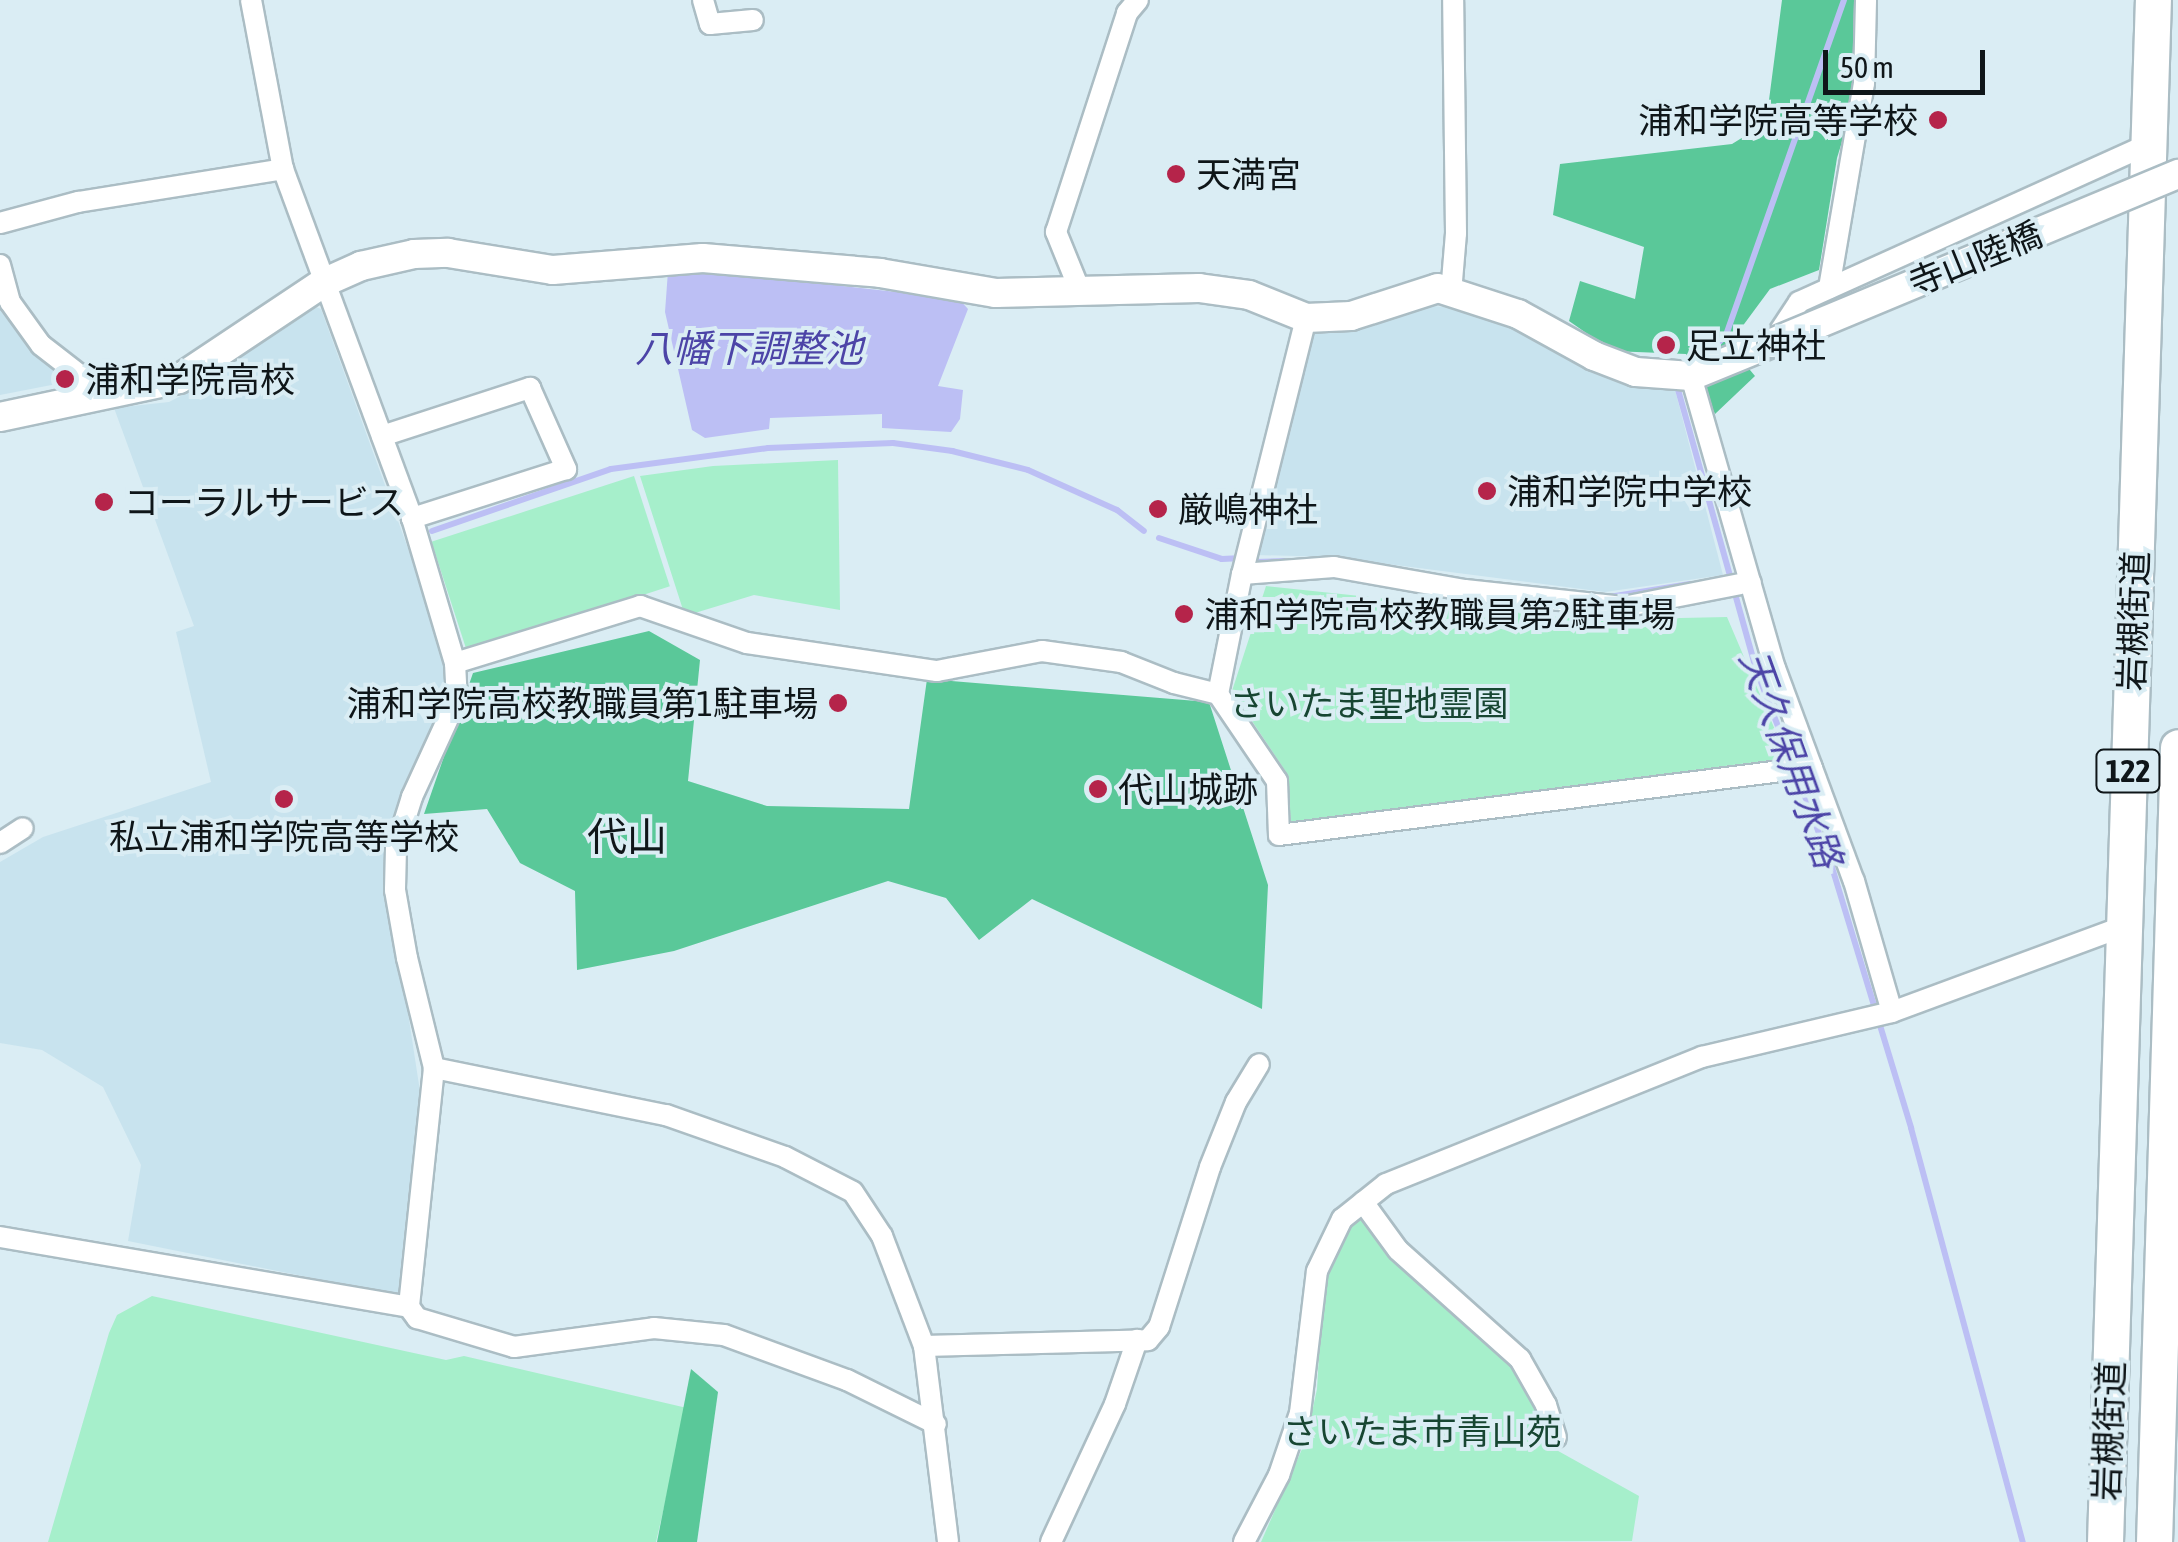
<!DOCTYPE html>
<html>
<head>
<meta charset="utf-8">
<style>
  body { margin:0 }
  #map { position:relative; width:2178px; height:1542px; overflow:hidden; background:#daedf4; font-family:"Asap Condensed","Noto Sans JP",sans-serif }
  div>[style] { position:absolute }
  .built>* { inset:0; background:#c8e3ee }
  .green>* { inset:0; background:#a6efcb; transform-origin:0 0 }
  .forest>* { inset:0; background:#5ac899 }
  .water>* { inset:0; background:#bcbff4 }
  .stream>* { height:6px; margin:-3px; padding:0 3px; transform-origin:3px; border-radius:3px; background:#bcbff4 }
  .roads { filter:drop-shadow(2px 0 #abbdc4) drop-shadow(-2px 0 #abbdc4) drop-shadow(0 2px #abbdc4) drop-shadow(0 -2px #abbdc4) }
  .street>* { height:20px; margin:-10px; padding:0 10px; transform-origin:10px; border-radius:10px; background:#fff }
  .secondary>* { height:28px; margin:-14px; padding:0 14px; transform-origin:14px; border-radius:14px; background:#fff }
  .highway>* { height:35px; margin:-17.5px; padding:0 17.5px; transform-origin:17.5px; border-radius:17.5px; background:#fff }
  .bridges { filter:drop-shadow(2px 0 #abbdc4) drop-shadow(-2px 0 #abbdc4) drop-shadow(0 2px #abbdc4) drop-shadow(0 -2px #abbdc4) }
  .secondary-bridge>* { height:28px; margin:-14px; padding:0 14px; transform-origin:14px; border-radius:14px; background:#fff }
  .dots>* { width:28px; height:28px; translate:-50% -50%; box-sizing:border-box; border:5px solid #daedf4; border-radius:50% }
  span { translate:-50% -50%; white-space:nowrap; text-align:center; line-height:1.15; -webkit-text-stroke:8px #daedf4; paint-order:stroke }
  .shield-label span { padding:2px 8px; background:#daedf4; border:2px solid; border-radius:8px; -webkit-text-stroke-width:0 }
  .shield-label { font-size:32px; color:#0f1619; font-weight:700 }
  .poi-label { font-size:35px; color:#0f1619 }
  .right { translate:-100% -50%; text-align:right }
  .left { translate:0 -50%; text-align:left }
  .street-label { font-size:35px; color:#0f1619 }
  .park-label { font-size:35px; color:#174632 }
  .water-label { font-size:38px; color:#4c44a7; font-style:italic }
  .quarter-label { font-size:40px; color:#0f1619 }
  .scale { position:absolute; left:1823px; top:50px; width:162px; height:45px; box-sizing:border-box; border:5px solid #0f1619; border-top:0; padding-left:12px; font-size:30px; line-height:35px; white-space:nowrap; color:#0f1619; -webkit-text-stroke:8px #daedf4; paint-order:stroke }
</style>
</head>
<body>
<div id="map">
  <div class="built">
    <div style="clip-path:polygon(4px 305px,72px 381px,0 395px,0 307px)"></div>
    <div style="clip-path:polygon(311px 305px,321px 309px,458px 686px,400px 815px,401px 967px,421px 1098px,402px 1296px,128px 1241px,141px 1165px,103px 1087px,42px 1050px,0 1043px,0 862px,43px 837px,211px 782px,176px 632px,194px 626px,114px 408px,169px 402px,198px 387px)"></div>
    <div style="clip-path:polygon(1434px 306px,1468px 309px,1674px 386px,1723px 575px,1605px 592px,1333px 557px,1257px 555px,1292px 426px,1308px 331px)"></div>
  </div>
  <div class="green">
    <div style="clip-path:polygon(838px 460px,840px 610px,754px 595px,685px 616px,640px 476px,713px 466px)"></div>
    <div style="left:634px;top:476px;width:116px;height:213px;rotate:72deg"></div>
    <div style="clip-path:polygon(1266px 586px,1588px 620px,1727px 617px,1787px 758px,1291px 822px,1286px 772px,1232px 691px)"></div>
    <div style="clip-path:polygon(1358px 1216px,1369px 1218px,1515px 1362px,1551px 1447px,1639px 1496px,1632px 1541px,1261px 1542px,1306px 1440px,1317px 1389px,1324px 1270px,1337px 1241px)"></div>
    <div style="clip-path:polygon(152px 1296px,446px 1360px,464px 1356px,687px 1408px,656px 1542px,48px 1542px,109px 1333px,117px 1315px)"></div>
  </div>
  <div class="forest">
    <div style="clip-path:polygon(1782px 0,1875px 0,1875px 34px,1837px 158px,1819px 270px,1770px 289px,1736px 335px,1730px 346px,1755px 376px,1715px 414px,1686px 354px,1612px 351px,1569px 321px,1580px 281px,1635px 299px,1644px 247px,1553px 215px,1560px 164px,1732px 144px,1766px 123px)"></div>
    <div style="clip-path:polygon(649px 631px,700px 660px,688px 781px,767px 806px,909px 809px,927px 679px,1209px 702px,1268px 885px,1262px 1009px,1032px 899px,979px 940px,946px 898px,888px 881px,674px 951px,577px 970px,575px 891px,520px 863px,487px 809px,424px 814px,473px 673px)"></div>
    <div style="clip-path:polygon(691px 1369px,718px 1392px,697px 1542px,657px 1542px)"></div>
  </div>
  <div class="water">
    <div style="clip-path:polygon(668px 271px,718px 272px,959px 299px,968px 309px,938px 386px,963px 390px,960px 419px,951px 432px,882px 428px,882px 414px,770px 418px,769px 429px,705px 438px,692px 430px,665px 312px)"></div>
  </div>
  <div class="stream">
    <div style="left:1703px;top:359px;width:33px;rotate:-46deg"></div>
    <div style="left:1726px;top:335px;width:355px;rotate:-70.6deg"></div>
    <div style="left:1680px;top:383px;width:4px;rotate:135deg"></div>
    <div style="left:1677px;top:386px;width:294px;rotate:74.4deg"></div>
    <div style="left:1756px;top:669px;width:209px;rotate:69deg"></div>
    <div style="left:1831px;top:864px;width:276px;rotate:73.1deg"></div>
    <div style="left:1911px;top:1128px;width:429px;rotate:74.9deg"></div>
    <div style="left:432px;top:531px;width:189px;rotate:-19.1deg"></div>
    <div style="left:611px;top:469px;width:158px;rotate:-7.6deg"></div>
    <div style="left:768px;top:448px;width:125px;rotate:-2.3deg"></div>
    <div style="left:893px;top:443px;width:60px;rotate:7.7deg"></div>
    <div style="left:952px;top:451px;width:78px;rotate:14deg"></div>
    <div style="left:1028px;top:470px;width:98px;rotate:24.2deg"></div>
    <div style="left:1117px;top:510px;width:34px;rotate:38deg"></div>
    <div style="left:1159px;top:538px;width:66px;rotate:18.4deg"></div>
    <div style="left:1222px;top:559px;width:20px;rotate:-3deg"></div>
    <div style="left:1255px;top:562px;width:29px;rotate:-2deg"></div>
    <div style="left:1609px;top:597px;width:82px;rotate:-9.1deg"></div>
  </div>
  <div class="roads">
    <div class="street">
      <div style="left:251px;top:0;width:172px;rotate:79.3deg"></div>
      <div style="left:283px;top:169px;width:372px;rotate:69.7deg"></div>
      <div style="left:412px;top:518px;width:151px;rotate:73.5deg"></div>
      <div style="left:455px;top:663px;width:36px;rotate:87deg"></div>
      <div style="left:457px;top:699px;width:108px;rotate:114.7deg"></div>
      <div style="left:412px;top:797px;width:53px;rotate:107.4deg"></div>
      <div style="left:396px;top:848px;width:42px;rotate:91.4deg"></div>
      <div style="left:395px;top:890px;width:69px;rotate:80deg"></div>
      <div style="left:407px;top:958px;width:113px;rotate:76.2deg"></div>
      <div style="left:434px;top:1068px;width:240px;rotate:96deg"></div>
      <div style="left:703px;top:0;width:25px;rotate:74deg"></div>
      <div style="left:710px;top:24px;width:43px;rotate:-5.3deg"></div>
      <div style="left:0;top:223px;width:81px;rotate:-15.1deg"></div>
      <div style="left:78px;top:202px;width:208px;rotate:-9.1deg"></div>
      <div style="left:0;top:265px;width:38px;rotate:75deg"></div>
      <div style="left:10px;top:302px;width:53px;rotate:54.2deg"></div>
      <div style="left:41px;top:345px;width:51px;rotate:37.8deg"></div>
      <div style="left:81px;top:376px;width:24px;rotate:52deg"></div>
      <div style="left:1829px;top:288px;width:208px;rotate:-80.3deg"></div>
      <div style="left:1864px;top:83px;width:83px;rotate:-88.6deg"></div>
      <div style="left:1080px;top:291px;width:64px;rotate:-112.1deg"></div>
      <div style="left:1056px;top:232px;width:230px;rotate:-72deg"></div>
      <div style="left:1127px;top:13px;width:17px;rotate:-50deg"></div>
      <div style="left:1451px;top:293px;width:60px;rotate:-85.2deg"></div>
      <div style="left:1456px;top:233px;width:233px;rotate:-90.7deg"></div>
      <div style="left:1306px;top:318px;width:264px;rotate:104deg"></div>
      <div style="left:1242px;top:574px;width:122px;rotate:101.3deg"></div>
      <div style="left:1218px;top:694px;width:105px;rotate:55.9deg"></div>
      <div style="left:1277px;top:781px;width:54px;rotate:87.9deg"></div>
      <div style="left:1279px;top:835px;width:537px;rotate:-7.27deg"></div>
      <div style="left:1772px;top:343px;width:49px;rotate:-56.6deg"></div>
      <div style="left:1799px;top:302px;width:384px;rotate:-24.3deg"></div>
      <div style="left:1691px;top:376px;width:304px;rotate:74deg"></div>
      <div style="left:1775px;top:668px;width:227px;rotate:69.7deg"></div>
      <div style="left:1854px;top:881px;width:136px;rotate:73.8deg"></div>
      <div style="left:382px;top:436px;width:156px;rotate:-18deg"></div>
      <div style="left:530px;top:388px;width:89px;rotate:66deg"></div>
      <div style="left:566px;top:469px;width:162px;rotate:162.3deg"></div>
      <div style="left:1242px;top:574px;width:92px;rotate:-4.4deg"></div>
      <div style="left:1334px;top:567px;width:133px;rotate:10deg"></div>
      <div style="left:1465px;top:590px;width:159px;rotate:6.1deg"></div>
      <div style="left:1623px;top:607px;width:130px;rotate:-11.1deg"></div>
      <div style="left:455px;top:663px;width:194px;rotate:-17.1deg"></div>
      <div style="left:640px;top:606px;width:113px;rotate:19.1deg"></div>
      <div style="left:747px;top:643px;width:192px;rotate:8.4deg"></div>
      <div style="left:937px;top:671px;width:107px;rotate:-10.8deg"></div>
      <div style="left:1042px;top:651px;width:80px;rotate:7.9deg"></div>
      <div style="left:1121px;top:662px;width:57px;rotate:21.6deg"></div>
      <div style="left:1174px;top:683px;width:45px;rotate:14deg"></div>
      <div style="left:0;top:843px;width:27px;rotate:-33deg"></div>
      <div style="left:434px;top:1068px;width:237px;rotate:11.5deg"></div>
      <div style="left:666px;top:1115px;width:126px;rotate:19.4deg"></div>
      <div style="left:785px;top:1157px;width:76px;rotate:27.2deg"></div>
      <div style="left:853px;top:1192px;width:53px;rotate:56.6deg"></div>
      <div style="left:882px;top:1236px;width:118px;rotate:69.1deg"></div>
      <div style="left:924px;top:1346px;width:197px;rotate:83deg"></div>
      <div style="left:1363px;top:1202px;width:59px;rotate:53.9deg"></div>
      <div style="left:1398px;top:1250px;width:164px;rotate:41.8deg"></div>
      <div style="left:1520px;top:1359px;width:53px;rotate:60.5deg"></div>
      <div style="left:1546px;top:1405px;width:34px;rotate:73deg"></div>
      <div style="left:0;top:1237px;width:415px;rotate:9.7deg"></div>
      <div style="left:409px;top:1307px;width:14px;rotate:54deg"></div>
      <div style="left:417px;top:1318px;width:101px;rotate:16.6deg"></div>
      <div style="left:514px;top:1347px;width:141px;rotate:-7.7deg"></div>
      <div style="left:654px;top:1328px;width:70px;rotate:5.7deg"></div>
      <div style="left:724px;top:1335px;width:131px;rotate:20.1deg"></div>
      <div style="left:847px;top:1380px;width:99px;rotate:26.3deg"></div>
      <div style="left:924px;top:1346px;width:224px;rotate:-1.5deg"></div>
      <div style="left:1148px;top:1340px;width:17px;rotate:-50deg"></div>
      <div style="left:1159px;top:1327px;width:168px;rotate:-72.3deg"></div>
      <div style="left:1210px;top:1167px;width:70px;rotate:-68.2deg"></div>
      <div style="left:1236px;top:1102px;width:44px;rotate:-58.8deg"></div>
      <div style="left:1051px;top:1542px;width:152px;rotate:-65.1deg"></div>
      <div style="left:1115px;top:1404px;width:68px;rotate:-71deg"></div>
      <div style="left:1244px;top:1542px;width:76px;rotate:-62.4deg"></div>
      <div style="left:1279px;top:1475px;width:65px;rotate:-71.3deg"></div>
      <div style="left:1300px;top:1413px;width:143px;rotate:-83.2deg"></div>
      <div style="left:1317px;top:1271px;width:58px;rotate:-64.3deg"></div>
      <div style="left:1342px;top:1219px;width:56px;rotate:-38.5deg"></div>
      <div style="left:1386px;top:1184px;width:341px;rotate:-21.9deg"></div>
      <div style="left:1702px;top:1057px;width:195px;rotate:-13.3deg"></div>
      <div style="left:1892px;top:1012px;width:247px;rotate:-20.3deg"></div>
    </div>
    <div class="secondary">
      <div style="left:0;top:417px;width:183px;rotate:-12deg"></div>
      <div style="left:179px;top:379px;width:173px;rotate:-33.7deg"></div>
      <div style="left:323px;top:283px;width:42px;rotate:-24.1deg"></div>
      <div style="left:361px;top:266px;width:54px;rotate:-12.8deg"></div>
      <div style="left:414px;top:254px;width:34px;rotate:-2deg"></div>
      <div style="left:448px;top:253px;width:106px;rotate:9.2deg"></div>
      <div style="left:553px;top:270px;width:150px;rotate:-4.6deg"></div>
      <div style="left:703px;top:258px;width:178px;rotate:4.8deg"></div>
      <div style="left:880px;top:273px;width:118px;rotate:9.8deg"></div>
      <div style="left:996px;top:293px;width:203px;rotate:-1.4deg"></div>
      <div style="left:1199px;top:288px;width:50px;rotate:8deg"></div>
      <div style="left:1249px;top:295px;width:61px;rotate:22deg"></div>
      <div style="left:1306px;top:318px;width:45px;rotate:-2.5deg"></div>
      <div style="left:1351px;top:316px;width:91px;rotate:-17.8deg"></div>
      <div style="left:1438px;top:288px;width:84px;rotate:18deg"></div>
      <div style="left:1518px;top:314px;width:87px;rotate:28.9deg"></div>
      <div style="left:1594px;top:356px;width:45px;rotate:20.9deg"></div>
      <div style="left:1636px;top:372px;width:55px;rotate:4.2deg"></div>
      <div style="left:1691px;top:376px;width:87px;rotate:-22.2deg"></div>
    </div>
    <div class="highway">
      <div style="left:2105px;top:1542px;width:1543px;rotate:-88.22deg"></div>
      <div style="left:2154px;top:1542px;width:795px;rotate:-88.27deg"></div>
    </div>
  </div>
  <div class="bridges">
    <div class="secondary-bridge">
      <div style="left:1772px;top:343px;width:440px;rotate:-22.6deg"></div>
    </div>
  </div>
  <div class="dots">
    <div style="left:1938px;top:120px;background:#b5244a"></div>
    <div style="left:1176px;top:174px;background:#b5244a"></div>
    <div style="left:1666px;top:345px;background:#b5244a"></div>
    <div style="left:65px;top:379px;background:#b5244a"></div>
    <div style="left:1487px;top:491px;background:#b5244a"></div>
    <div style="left:104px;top:502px;background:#b5244a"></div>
    <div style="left:1158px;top:509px;background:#b5244a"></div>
    <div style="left:1184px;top:614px;background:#b5244a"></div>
    <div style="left:838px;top:703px;background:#b5244a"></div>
    <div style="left:1098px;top:789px;background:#b5244a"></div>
    <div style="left:284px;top:799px;background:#b5244a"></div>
  </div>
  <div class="shield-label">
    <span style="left:2128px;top:771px">122</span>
  </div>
  <div class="poi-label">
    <span class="right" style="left:1918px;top:120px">浦和学院高等学校</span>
    <span class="left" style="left:1196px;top:174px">天満宮</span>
    <span class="left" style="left:1686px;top:345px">足立神社</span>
    <span class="left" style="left:85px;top:379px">浦和学院高校</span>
    <span class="left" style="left:1507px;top:491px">浦和学院中学校</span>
    <span class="left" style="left:124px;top:502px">コーラルサービス</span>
    <span class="left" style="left:1178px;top:509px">厳嶋神社</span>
    <span class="left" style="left:1204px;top:614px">浦和学院高校教職員第2駐車場</span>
    <span class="right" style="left:818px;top:703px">浦和学院高校教職員第1駐車場</span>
    <span class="left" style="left:1118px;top:789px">代山城跡</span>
    <span style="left:284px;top:836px">私立浦和学院高等学校</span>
  </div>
  <div class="street-label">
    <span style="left:1975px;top:258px;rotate:-22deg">寺山陸橋</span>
    <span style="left:2133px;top:621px;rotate:-88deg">岩槻街道</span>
    <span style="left:2108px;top:1431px;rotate:-88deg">岩槻街道</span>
  </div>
  <div class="park-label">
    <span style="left:1369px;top:703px">さいたま聖地霊園</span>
    <span style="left:1422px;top:1431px">さいたま市青山苑</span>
  </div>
  <div class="water-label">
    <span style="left:749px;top:349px">八幡下調整池</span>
    <span style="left:1791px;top:759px;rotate:70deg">天久保用水路</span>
  </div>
  <div class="quarter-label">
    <span style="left:627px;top:837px">代山</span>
  </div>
  <div class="scale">50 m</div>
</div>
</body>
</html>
